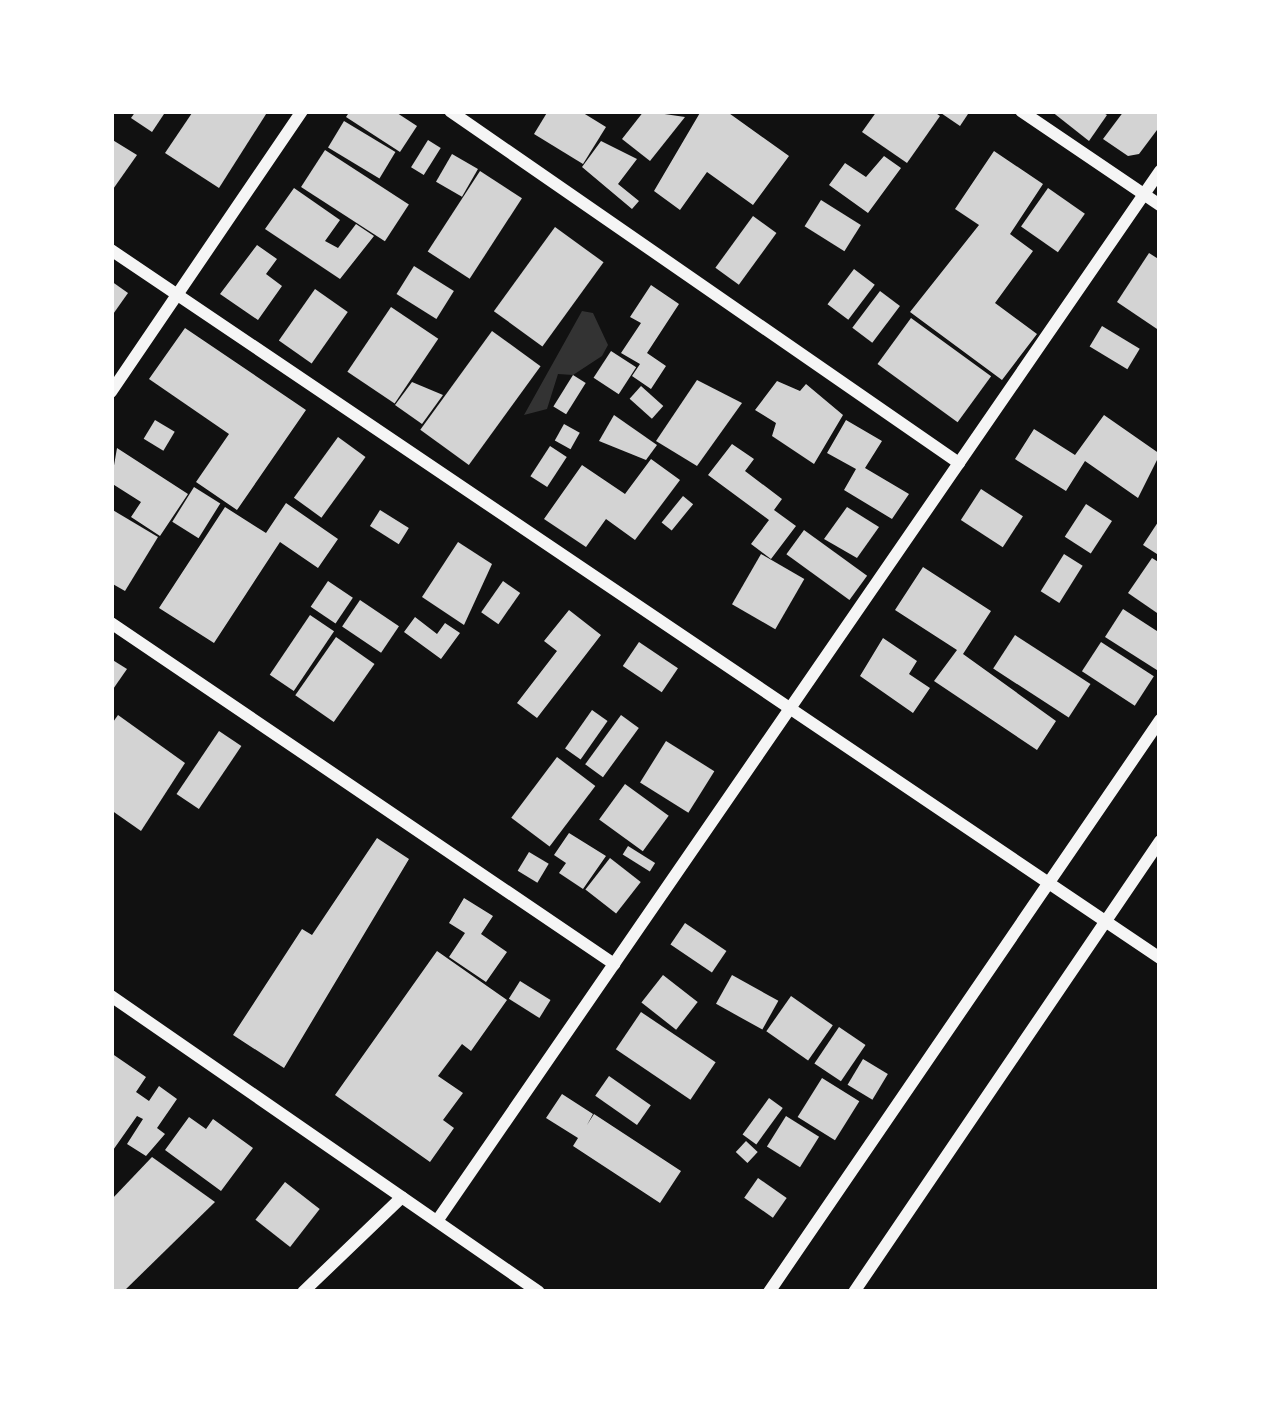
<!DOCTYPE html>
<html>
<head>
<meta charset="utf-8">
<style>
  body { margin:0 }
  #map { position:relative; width:1271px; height:1403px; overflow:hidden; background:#111; font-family:Mulish,sans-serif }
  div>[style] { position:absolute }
  .water>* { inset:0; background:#333 }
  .building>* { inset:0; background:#d3d3d3; transform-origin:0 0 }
  .minor>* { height:12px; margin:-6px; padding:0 6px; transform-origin:6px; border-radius:6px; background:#f5f5f5 }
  span { translate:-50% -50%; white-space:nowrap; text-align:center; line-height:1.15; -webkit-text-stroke:9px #fff; paint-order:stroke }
  .frame { position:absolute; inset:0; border:114px solid #fff; pointer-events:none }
</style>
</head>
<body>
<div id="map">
  <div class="water">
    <div style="clip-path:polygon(582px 311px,593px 313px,608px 345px,602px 356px,573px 375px,558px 374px,547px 409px,524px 415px)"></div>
  </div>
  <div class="building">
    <div style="clip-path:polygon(136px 111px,166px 111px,152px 132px,131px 118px)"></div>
    <div style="clip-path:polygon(268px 111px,219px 188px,165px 153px,192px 113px)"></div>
    <div style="clip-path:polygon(350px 111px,394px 111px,417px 126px,400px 152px,346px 117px)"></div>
    <div style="clip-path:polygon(548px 111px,580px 111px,606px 127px,583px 164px,534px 134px)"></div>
    <div style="clip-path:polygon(644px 111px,685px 117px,650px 161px,622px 139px)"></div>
    <div style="clip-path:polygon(701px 111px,726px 111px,789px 156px,753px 205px,707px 172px,680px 210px,654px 191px)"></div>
    <div style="clip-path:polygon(877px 111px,933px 111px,940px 116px,907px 163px,862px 132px)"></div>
    <div style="clip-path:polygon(938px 111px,963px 111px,968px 114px,960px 126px)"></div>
    <div style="clip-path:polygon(1051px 111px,1100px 111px,1107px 115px,1089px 141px)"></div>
    <div style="clip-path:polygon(1124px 111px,1160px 111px,1160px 126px,1139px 154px,1128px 156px,1103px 139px)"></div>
    <div style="left:344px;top:121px;width:60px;height:31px;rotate:31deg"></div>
    <div style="clip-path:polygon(111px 139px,137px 155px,111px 192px)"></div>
    <div style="left:428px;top:140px;width:15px;height:32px;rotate:32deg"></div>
    <div style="clip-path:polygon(601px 141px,637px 159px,618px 184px,639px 201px,632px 209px,582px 167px)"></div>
    <div style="left:325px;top:150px;width:100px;height:44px;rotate:33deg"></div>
    <div style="clip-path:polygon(994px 151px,1043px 184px,1010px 234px,1033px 251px,995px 303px,1037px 334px,1002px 380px,910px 312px,979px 225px,955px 209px)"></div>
    <div style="left:452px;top:154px;width:30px;height:32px;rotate:30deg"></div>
    <div style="clip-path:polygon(884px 156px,901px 168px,868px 213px,829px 185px,845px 163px,866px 177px)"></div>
    <div style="left:480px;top:171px;width:50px;height:96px;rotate:33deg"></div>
    <div style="clip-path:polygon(294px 188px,340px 220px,325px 241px,338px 248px,356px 224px,374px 236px,340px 279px,265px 229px)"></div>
    <div style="left:1048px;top:188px;width:45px;height:47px;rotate:35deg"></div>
    <div style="left:821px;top:200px;width:47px;height:31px;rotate:32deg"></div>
    <div style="left:753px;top:216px;width:29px;height:64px;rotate:36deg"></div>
    <div style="left:555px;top:227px;width:60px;height:104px;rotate:36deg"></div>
    <div style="clip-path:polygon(257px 245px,277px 259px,266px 274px,282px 286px,258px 320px,220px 294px)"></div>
    <div style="clip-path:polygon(1149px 253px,1160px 260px,1160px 331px,1117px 302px)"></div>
    <div style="left:414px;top:266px;width:47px;height:33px;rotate:32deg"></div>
    <div style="left:854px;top:269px;width:26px;height:44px;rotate:37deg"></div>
    <div style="clip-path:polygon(111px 281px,128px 293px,111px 317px)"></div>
    <div style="clip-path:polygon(651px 285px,679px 304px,647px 353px,666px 366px,651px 389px,632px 376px,640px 364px,621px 353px,641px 323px,630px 317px)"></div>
    <div style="left:315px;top:289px;width:40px;height:63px;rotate:35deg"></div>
    <div style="left:880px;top:291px;width:25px;height:46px;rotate:37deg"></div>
    <div style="left:391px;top:307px;width:57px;height:78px;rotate:34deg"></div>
    <div style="left:911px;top:318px;width:99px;height:57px;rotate:36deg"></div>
    <div style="left:1102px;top:326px;width:44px;height:24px;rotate:31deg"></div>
    <div style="clip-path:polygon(185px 328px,306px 410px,237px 510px,196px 482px,229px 434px,149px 379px)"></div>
    <div style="left:492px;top:331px;width:60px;height:122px;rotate:36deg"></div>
    <div style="left:611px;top:351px;width:30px;height:32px;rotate:33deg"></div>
    <div style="left:573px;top:375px;width:15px;height:37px;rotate:32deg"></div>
    <div style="clip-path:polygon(697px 380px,742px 403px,697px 466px,656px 441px)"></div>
    <div style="clip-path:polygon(777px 381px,800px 391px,806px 384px,843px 415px,814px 464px,772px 436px,776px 423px,755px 410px)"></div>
    <div style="clip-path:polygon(412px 382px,443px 395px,422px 424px,395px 405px)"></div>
    <div style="left:641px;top:386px;width:30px;height:17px;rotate:42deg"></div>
    <div style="clip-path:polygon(614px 415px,657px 445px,646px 460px,599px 441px)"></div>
    <div style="clip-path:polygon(1104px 415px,1160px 454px,1138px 498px,1085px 461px,1066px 491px,1015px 459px,1034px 429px,1075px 455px)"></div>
    <div style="left:155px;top:420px;width:23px;height:22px;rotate:31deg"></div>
    <div style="clip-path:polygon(846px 420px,882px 441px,865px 468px,909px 494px,892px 519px,844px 490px,856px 469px,827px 453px)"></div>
    <div style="left:564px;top:424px;width:18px;height:19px;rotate:29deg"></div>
    <div style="left:338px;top:437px;width:34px;height:75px;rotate:36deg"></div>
    <div style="clip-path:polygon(732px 444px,754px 459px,745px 471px,782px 499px,774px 510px,796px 526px,771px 559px,751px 544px,769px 520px,708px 475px)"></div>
    <div style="left:550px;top:446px;width:20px;height:36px;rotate:33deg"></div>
    <div style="clip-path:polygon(117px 448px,188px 494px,160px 536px,131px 517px,141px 502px,111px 483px)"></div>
    <div style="clip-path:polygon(651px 459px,680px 480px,635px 540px,606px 519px,586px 547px,544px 519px,582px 465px,625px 494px)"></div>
    <div style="left:194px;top:487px;width:31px;height:41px;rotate:32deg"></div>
    <div style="left:981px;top:489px;width:50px;height:37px;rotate:33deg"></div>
    <div style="left:683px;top:496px;width:13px;height:34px;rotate:39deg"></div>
    <div style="clip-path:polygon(286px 503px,338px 539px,318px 568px,280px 542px,214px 643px,159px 608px,225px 507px,266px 533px)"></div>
    <div style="left:1086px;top:504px;width:31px;height:39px;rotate:33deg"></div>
    <div style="clip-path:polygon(847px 507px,879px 527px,857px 558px,824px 539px)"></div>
    <div style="clip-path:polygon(111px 509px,158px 537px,125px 591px,111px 583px)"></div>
    <div style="left:380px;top:510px;width:34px;height:19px;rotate:32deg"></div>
    <div style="clip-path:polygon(1160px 519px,1160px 556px,1143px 545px)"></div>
    <div style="left:804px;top:530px;width:78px;height:30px;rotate:36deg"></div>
    <div style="clip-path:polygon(458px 542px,492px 564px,464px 625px,422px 597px)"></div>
    <div style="left:761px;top:554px;width:50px;height:58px;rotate:30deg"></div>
    <div style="left:1064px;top:554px;width:22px;height:44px;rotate:32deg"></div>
    <div style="clip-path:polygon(1152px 558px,1160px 563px,1160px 615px,1128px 593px)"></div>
    <div style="clip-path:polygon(923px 567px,991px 611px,963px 654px,1056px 721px,1037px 750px,934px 681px,957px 650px,895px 610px)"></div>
    <div style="left:328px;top:581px;width:30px;height:31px;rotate:34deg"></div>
    <div style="left:503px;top:581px;width:21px;height:38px;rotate:35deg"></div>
    <div style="left:360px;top:600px;width:47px;height:32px;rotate:34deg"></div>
    <div style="clip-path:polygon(1123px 609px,1160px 633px,1160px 672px,1105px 637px)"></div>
    <div style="clip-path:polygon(569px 610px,601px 635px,537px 718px,517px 703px,557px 651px,544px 641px)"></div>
    <div style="left:310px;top:615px;width:29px;height:72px;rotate:34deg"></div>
    <div style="clip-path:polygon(415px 617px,437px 634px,445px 623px,460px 633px,441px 659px,404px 632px)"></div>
    <div style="left:1015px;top:635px;width:90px;height:40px;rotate:33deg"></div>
    <div style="left:336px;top:637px;width:47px;height:71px;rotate:35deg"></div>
    <div style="clip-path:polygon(883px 638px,917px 661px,909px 674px,930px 688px,913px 713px,860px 676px)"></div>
    <div style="left:639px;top:642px;width:47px;height:29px;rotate:34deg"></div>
    <div style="left:1101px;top:642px;width:63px;height:35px;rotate:33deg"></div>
    <div style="clip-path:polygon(111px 659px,127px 669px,111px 692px)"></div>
    <div style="left:592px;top:710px;width:19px;height:47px;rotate:35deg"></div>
    <div style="clip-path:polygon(118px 715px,185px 763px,141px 831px,111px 810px,111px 725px)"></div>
    <div style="left:621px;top:715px;width:22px;height:61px;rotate:36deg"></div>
    <div style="left:219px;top:731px;width:27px;height:76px;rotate:34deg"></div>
    <div style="left:666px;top:741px;width:57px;height:49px;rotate:32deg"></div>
    <div style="left:557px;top:757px;width:48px;height:76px;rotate:37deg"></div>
    <div style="left:625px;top:784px;width:54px;height:44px;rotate:36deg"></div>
    <div style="clip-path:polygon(569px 833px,606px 856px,583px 889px,559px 873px,566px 863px,554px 855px)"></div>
    <div style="clip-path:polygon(377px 838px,409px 859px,284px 1068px,233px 1035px,302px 929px,312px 935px)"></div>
    <div style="left:628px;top:846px;width:32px;height:10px;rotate:32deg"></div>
    <div style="left:529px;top:852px;width:23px;height:22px;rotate:31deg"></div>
    <div style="left:610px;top:858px;width:39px;height:40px;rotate:38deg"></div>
    <div style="clip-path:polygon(464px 898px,493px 916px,481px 934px,507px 952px,486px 982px,449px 957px,465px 933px,449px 923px)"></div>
    <div style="left:685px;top:923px;width:50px;height:26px;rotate:34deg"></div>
    <div style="clip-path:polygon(437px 951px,507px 1000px,471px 1051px,462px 1044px,438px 1076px,463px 1093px,443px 1120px,454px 1128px,430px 1162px,335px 1095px)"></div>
    <div style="left:663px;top:975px;width:44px;height:35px;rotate:38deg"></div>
    <div style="left:732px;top:975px;width:53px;height:33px;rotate:29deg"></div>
    <div style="left:520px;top:981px;width:36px;height:21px;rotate:32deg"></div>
    <div style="left:791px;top:996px;width:51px;height:43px;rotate:35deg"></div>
    <div style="left:641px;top:1012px;width:90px;height:45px;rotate:34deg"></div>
    <div style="left:839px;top:1027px;width:32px;height:44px;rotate:34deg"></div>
    <div style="clip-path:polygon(111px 1053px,146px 1077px,136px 1092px,149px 1101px,159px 1086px,177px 1099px,157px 1128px,165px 1134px,146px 1156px,127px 1144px,143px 1119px,137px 1116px,111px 1153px)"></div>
    <div style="left:863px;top:1059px;width:29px;height:30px;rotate:31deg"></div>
    <div style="left:609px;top:1076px;width:51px;height:24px;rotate:35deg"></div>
    <div style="left:822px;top:1078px;width:44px;height:46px;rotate:32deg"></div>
    <div style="clip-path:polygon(562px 1094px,593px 1114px,587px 1125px,594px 1114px,681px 1171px,660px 1203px,573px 1146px,578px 1138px,546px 1118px)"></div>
    <div style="left:769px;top:1098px;width:17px;height:45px;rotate:36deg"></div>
    <div style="left:786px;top:1116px;width:39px;height:36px;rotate:32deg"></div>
    <div style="clip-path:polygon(189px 1117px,206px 1129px,213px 1119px,253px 1148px,221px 1191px,165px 1150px)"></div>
    <div style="left:746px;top:1141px;width:16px;height:15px;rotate:43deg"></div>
    <div style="clip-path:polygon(152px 1157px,215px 1202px,123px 1292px,111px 1292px,111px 1200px)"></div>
    <div style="left:758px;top:1178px;width:35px;height:24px;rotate:35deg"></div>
    <div style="left:285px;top:1182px;width:44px;height:48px;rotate:38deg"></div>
  </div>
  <div class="minor">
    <div style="left:450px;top:111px;width:619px;rotate:34.67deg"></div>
    <div style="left:1021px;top:111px;width:168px;rotate:34.1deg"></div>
    <div style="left:111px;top:250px;width:1266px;rotate:34.02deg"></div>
    <div style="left:111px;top:392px;width:340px;rotate:-55.8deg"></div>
    <div style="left:111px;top:623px;width:608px;rotate:34.13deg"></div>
    <div style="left:111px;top:996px;width:520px;rotate:34.67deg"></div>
    <div style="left:437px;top:1221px;width:1275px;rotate:-55.45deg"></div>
    <div style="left:303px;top:1292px;width:137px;rotate:-43.8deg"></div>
    <div style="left:769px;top:1292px;width:693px;rotate:-55.64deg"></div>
    <div style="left:854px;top:1292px;width:545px;rotate:-55.84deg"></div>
  </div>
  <div class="frame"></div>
</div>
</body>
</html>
